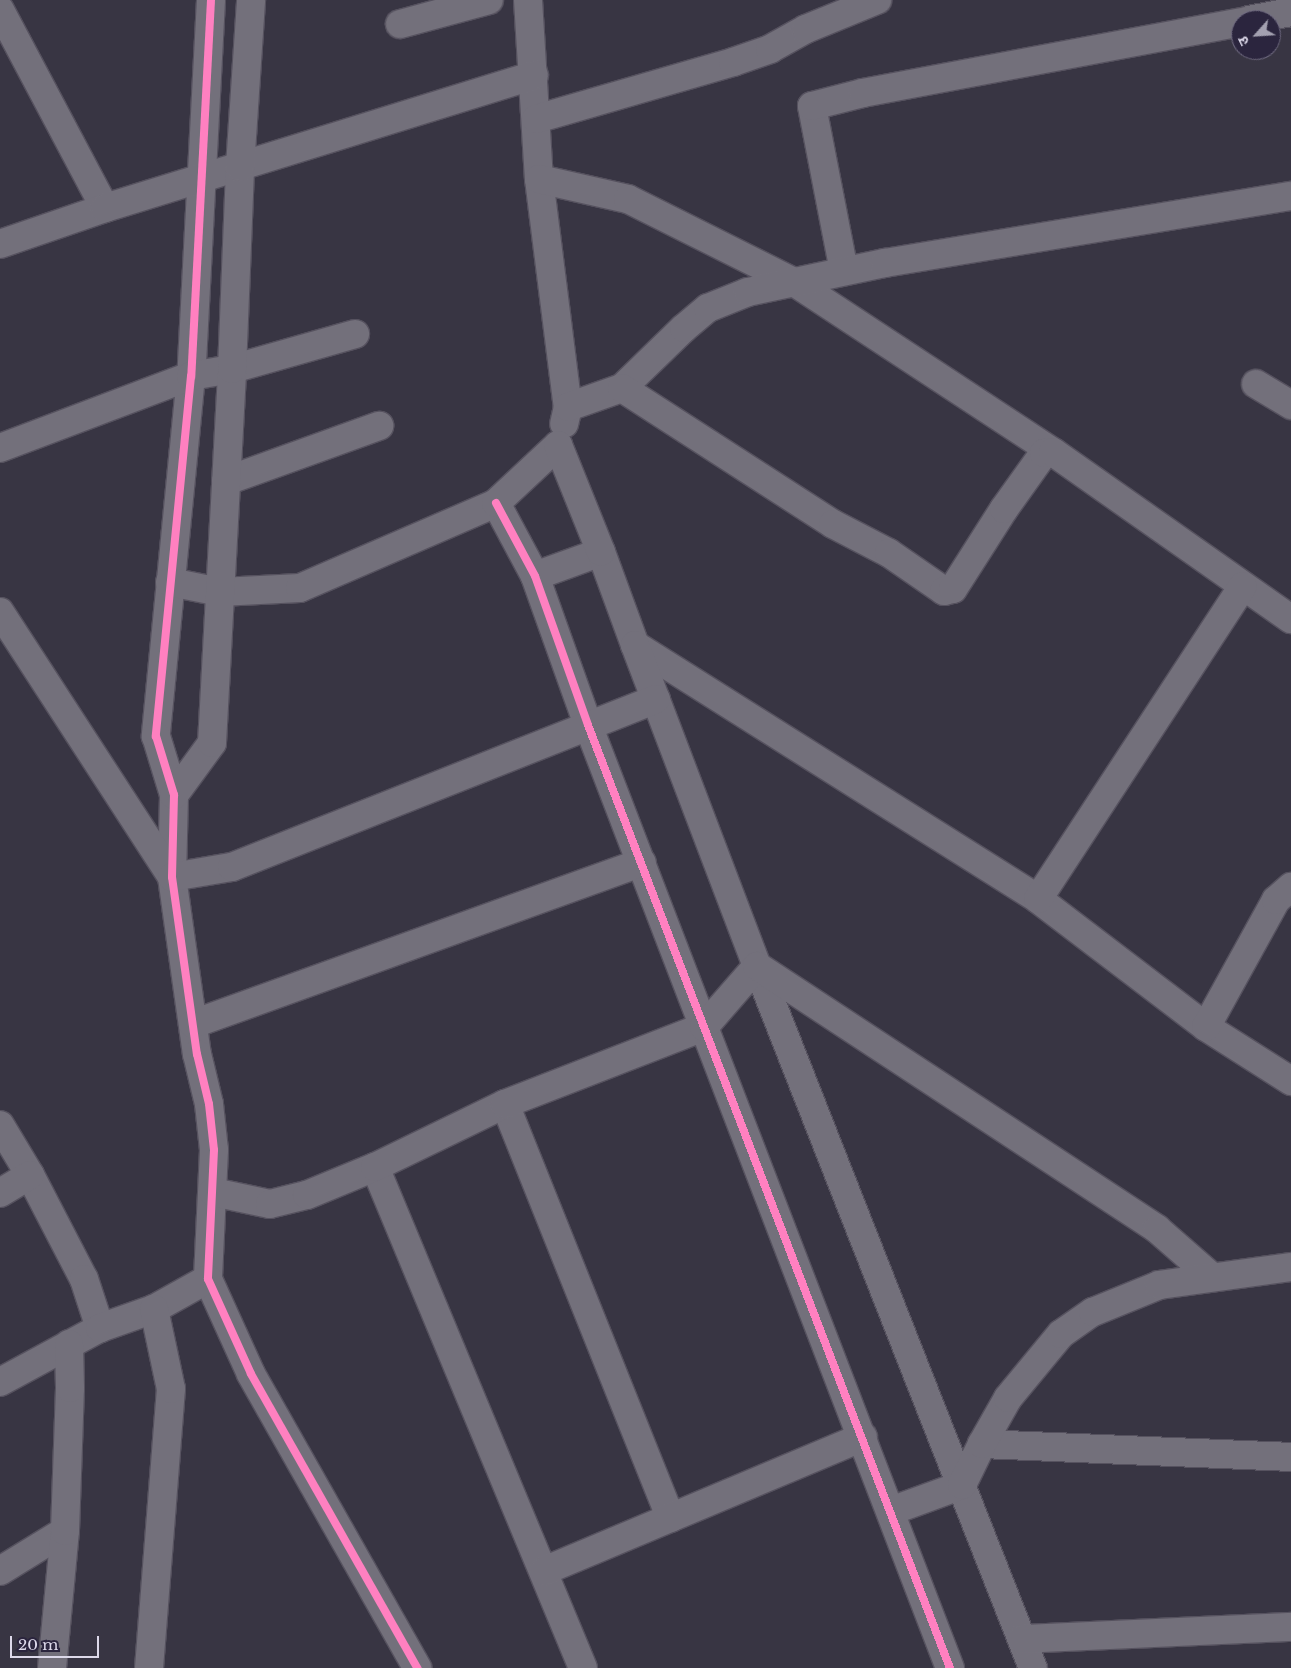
<!DOCTYPE html>
<html>
<head>
<meta charset="utf-8">
<style>
  body { margin:0 }
  #map { position:relative; width:1291px; height:1668px; overflow:hidden; background:#383543; font-family:"Libre Baskerville","Noto Sans Devanagari",serif }
  div>[style] { position:absolute }
  .roads { filter:drop-shadow(1px 0 #56525f) drop-shadow(-1px 0 #56525f) drop-shadow(0 1px #56525f) drop-shadow(0 -1px #56525f) }
  .minor>* { height:28px; margin:-14px; padding:0 14px; transform-origin:14px; border-radius:14px; background:#73707b }
  .cycleway>* { height:8px; margin:-4px; padding:0 4px; transform-origin:4px; border-radius:4px; background:#ff80c0 }
  span { translate:-50% -50%; white-space:nowrap; text-align:center; line-height:1.15; -webkit-text-stroke:4.5px #2b253e; paint-order:stroke }
  .north { position:absolute; left:1231px; top:10px; width:50px; height:50px; box-sizing:border-box; background:#2b253e; border:1px solid #726d83; border-radius:50%; rotate:244deg; font-size:14px; font-weight:700; line-height:20px; text-align:center; color:#ddd9ea }
  .north::after { content:''; display:block; margin:auto; width:18px; height:22px; background:#a3a0b0; clip-path:polygon(50% 0,100% 100%,50% 72%,0 100%) }
  .scale { position:absolute; left:10px; top:1636px; width:89px; height:22px; box-sizing:border-box; border:2px solid #ddd9ea; border-top:0; padding-left:6px; font-size:15px; line-height:18px; white-space:nowrap; color:#ddd9ea; -webkit-text-stroke:4px #2b253e; paint-order:stroke }
</style>
</head>
<body>
<div id="map">
  <div class="roads">
    <div class="minor">
      <div style="left:211px;top:0;width:377px;rotate:93deg"></div>
      <div style="left:191px;top:376px;width:362px;rotate:95.6deg"></div>
      <div style="left:156px;top:736px;width:62px;rotate:73deg"></div>
      <div style="left:174px;top:795px;width:82px;rotate:91.4deg"></div>
      <div style="left:172px;top:877px;width:179px;rotate:82deg"></div>
      <div style="left:197px;top:1054px;width:51px;rotate:76.5deg"></div>
      <div style="left:209px;top:1104px;width:46px;rotate:83.8deg"></div>
      <div style="left:214px;top:1150px;width:129px;rotate:92.7deg"></div>
      <div style="left:208px;top:1279px;width:104px;rotate:65.6deg"></div>
      <div style="left:251px;top:1374px;width:338px;rotate:60.5deg"></div>
      <div style="left:528px;top:0;width:179px;rotate:86.5deg"></div>
      <div style="left:539px;top:179px;width:230px;rotate:82.8deg"></div>
      <div style="left:568px;top:407px;width:17px;rotate:103deg"></div>
      <div style="left:0;top:10px;width:224px;rotate:62.1deg"></div>
      <div style="left:1249px;top:20px;width:43px;rotate:-10.8deg"></div>
      <div style="left:400px;top:24px;width:92px;rotate:-15.1deg"></div>
      <div style="left:536px;top:119px;width:205px;rotate:-16.1deg"></div>
      <div style="left:733px;top:62px;width:39px;rotate:-19deg"></div>
      <div style="left:770px;top:49px;width:41px;rotate:-29.1deg"></div>
      <div style="left:806px;top:29px;width:77px;rotate:-22.2deg"></div>
      <div style="left:539px;top:179px;width:91px;rotate:12.7deg"></div>
      <div style="left:628px;top:199px;width:186px;rotate:26.6deg"></div>
      <div style="left:794px;top:282px;width:310px;rotate:33.3deg"></div>
      <div style="left:0;top:244px;width:111px;rotate:-18.9deg"></div>
      <div style="left:105px;top:208px;width:449px;rotate:-17.2deg"></div>
      <div style="left:844px;top:271px;width:168px;rotate:-101deg"></div>
      <div style="left:812px;top:106px;width:53px;rotate:-14.3deg"></div>
      <div style="left:863px;top:93px;width:385px;rotate:-10.6deg"></div>
      <div style="left:1256px;top:384px;width:41px;rotate:31deg"></div>
      <div style="left:622px;top:388px;width:86px;rotate:-44.1deg"></div>
      <div style="left:684px;top:328px;width:31px;rotate:-40deg"></div>
      <div style="left:708px;top:308px;width:43px;rotate:-21.8deg"></div>
      <div style="left:748px;top:292px;width:140px;rotate:-12deg"></div>
      <div style="left:885px;top:263px;width:411px;rotate:-9.4deg"></div>
      <div style="left:568px;top:407px;width:57px;rotate:-19.4deg"></div>
      <div style="left:622px;top:388px;width:251px;rotate:32.8deg"></div>
      <div style="left:833px;top:524px;width:63px;rotate:27.4deg"></div>
      <div style="left:889px;top:553px;width:67px;rotate:34.6deg"></div>
      <div style="left:944px;top:591px;width:9px;rotate:-13deg"></div>
      <div style="left:953px;top:589px;width:95px;rotate:-57.5deg"></div>
      <div style="left:1004px;top:509px;width:69px;rotate:-54.5deg"></div>
      <div style="left:1044px;top:453px;width:9px;rotate:-6deg"></div>
      <div style="left:1053px;top:452px;width:291px;rotate:35.1deg"></div>
      <div style="left:0;top:448px;width:204px;rotate:-20.7deg"></div>
      <div style="left:191px;top:376px;width:42px;rotate:-9.7deg"></div>
      <div style="left:232px;top:369px;width:128px;rotate:-15.9deg"></div>
      <div style="left:226px;top:481px;width:163px;rotate:-19.8deg"></div>
      <div style="left:496px;top:503px;width:83px;rotate:61.9deg"></div>
      <div style="left:535px;top:576px;width:158px;rotate:70.4deg"></div>
      <div style="left:588px;top:725px;width:1010px;rotate:69deg"></div>
      <div style="left:535px;top:576px;width:70px;rotate:-20deg"></div>
      <div style="left:601px;top:552px;width:99px;rotate:69.9deg"></div>
      <div style="left:635px;top:645px;width:476px;rotate:32.2deg"></div>
      <div style="left:1038px;top:899px;width:211px;rotate:37.3deg"></div>
      <div style="left:1206px;top:1027px;width:101px;rotate:32.4deg"></div>
      <div style="left:170px;top:582px;width:51px;rotate:11.3deg"></div>
      <div style="left:220px;top:592px;width:80px;rotate:-2.9deg"></div>
      <div style="left:300px;top:588px;width:214px;rotate:-23.4deg"></div>
      <div style="left:496px;top:503px;width:85px;rotate:-43.1deg"></div>
      <div style="left:558px;top:445px;width:115px;rotate:68.1deg"></div>
      <div style="left:0;top:612px;width:316px;rotate:57deg"></div>
      <div style="left:635px;top:645px;width:343px;rotate:69.2deg"></div>
      <div style="left:757px;top:966px;width:754px;rotate:68.54deg"></div>
      <div style="left:174px;top:795px;width:64px;rotate:-53.8deg"></div>
      <div style="left:212px;top:743px;width:375px;rotate:-86.9deg"></div>
      <div style="left:232px;top:369px;width:202px;rotate:-87.7deg"></div>
      <div style="left:240px;top:167px;width:167px;rotate:-86.2deg"></div>
      <div style="left:172px;top:877px;width:61px;rotate:-9.5deg"></div>
      <div style="left:232px;top:867px;width:456px;rotate:-21.6deg"></div>
      <div style="left:1038px;top:899px;width:374px;rotate:-56.8deg"></div>
      <div style="left:193px;top:1024px;width:477px;rotate:-19.8deg"></div>
      <div style="left:1206px;top:1027px;width:145px;rotate:-61.1deg"></div>
      <div style="left:1276px;top:900px;width:20px;rotate:-41deg"></div>
      <div style="left:505px;top:1104px;width:446px;rotate:68.2deg"></div>
      <div style="left:0;top:1125px;width:58px;rotate:59deg"></div>
      <div style="left:30px;top:1175px;width:117px;rotate:62.6deg"></div>
      <div style="left:84px;top:1279px;width:52px;rotate:71.9deg"></div>
      <div style="left:375px;top:1167px;width:542px;rotate:67.45deg"></div>
      <div style="left:213px;top:1192px;width:58px;rotate:11.9deg"></div>
      <div style="left:270px;top:1204px;width:38px;rotate:-14deg"></div>
      <div style="left:307px;top:1195px;width:74px;rotate:-22.4deg"></div>
      <div style="left:375px;top:1167px;width:144px;rotate:-25.9deg"></div>
      <div style="left:505px;top:1104px;width:213px;rotate:-21.2deg"></div>
      <div style="left:704px;top:1027px;width:81px;rotate:-49deg"></div>
      <div style="left:757px;top:966px;width:479px;rotate:33.3deg"></div>
      <div style="left:1157px;top:1229px;width:73px;rotate:41.1deg"></div>
      <div style="left:0;top:1193px;width:35px;rotate:-31deg"></div>
      <div style="left:0;top:1382px;width:114px;rotate:-28.4deg"></div>
      <div style="left:100px;top:1328px;width:57px;rotate:-19.4deg"></div>
      <div style="left:154px;top:1309px;width:62px;rotate:-29.1deg"></div>
      <div style="left:982px;top:1444px;width:309px;rotate:2.4deg"></div>
      <div style="left:891px;top:1511px;width:76px;rotate:-20.1deg"></div>
      <div style="left:962px;top:1485px;width:46px;rotate:-64deg"></div>
      <div style="left:982px;top:1444px;width:53px;rotate:-60.5deg"></div>
      <div style="left:1008px;top:1398px;width:83px;rotate:-50.4deg"></div>
      <div style="left:1061px;top:1334px;width:39px;rotate:-35deg"></div>
      <div style="left:1093px;top:1312px;width:71px;rotate:-22.2deg"></div>
      <div style="left:1159px;top:1285px;width:133px;rotate:-7.8deg"></div>
      <div style="left:0;top:1571px;width:76px;rotate:-31.6deg"></div>
      <div style="left:544px;top:1571px;width:346px;rotate:-22.8deg"></div>
      <div style="left:1022px;top:1639px;width:269px;rotate:-2.6deg"></div>
      <div style="left:52px;top:1668px;width:138px;rotate:-84.6deg"></div>
      <div style="left:65px;top:1531px;width:143px;rotate:-88deg"></div>
      <div style="left:70px;top:1388px;width:44px;rotate:-91.3deg"></div>
      <div style="left:149px;top:1668px;width:280px;rotate:-85.5deg"></div>
      <div style="left:171px;top:1389px;width:82px;rotate:-102deg"></div>
    </div>
  </div>
  <div class="cycleway">
    <div style="left:211px;top:0;width:377px;rotate:93deg"></div>
    <div style="left:191px;top:376px;width:362px;rotate:95.6deg"></div>
    <div style="left:156px;top:736px;width:62px;rotate:73deg"></div>
    <div style="left:174px;top:795px;width:82px;rotate:91.4deg"></div>
    <div style="left:172px;top:877px;width:179px;rotate:82deg"></div>
    <div style="left:197px;top:1054px;width:51px;rotate:76.5deg"></div>
    <div style="left:209px;top:1104px;width:46px;rotate:83.8deg"></div>
    <div style="left:214px;top:1150px;width:129px;rotate:92.7deg"></div>
    <div style="left:208px;top:1279px;width:104px;rotate:65.6deg"></div>
    <div style="left:251px;top:1374px;width:338px;rotate:60.5deg"></div>
    <div style="left:496px;top:503px;width:83px;rotate:61.9deg"></div>
    <div style="left:535px;top:576px;width:158px;rotate:70.4deg"></div>
    <div style="left:588px;top:725px;width:1010px;rotate:69deg"></div>
  </div>
  <div class="north">उ</div>
  <div class="scale">20 m</div>
</div>
</body>
</html>
